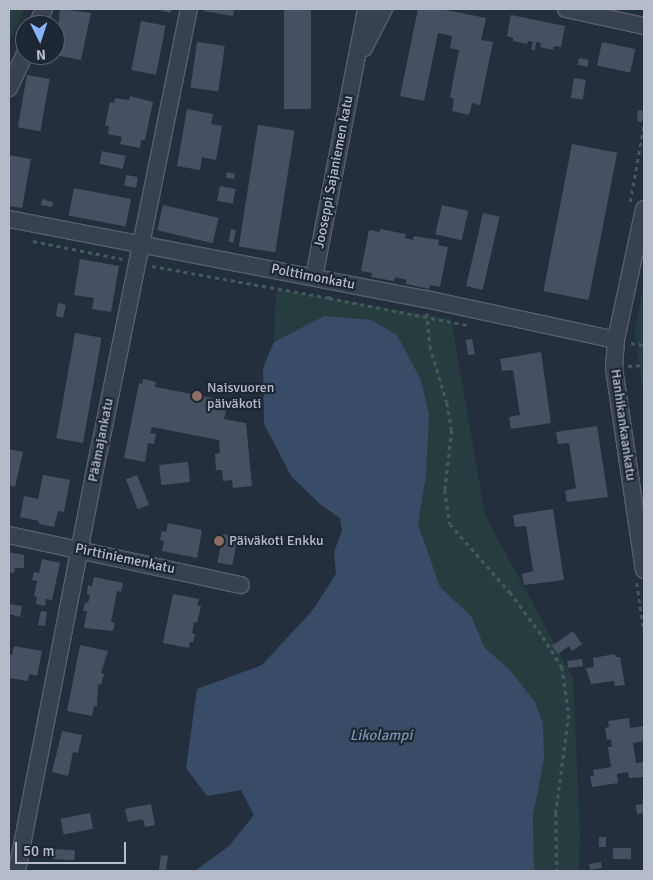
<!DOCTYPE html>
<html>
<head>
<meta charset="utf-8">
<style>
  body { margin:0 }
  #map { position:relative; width:653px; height:880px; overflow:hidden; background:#242f3e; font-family:Signika,sans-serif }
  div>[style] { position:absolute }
  .green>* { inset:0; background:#263c3f }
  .water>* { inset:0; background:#394c67 }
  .building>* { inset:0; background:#455162; transform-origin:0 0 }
  .path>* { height:2.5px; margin-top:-1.25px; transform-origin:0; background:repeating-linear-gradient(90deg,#44595c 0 4px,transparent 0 8px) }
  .roads { filter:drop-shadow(1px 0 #565f6c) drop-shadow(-1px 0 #565f6c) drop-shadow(0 1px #565f6c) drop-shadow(0 -1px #565f6c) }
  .minor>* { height:16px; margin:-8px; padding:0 8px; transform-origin:8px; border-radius:8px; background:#38414e }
  .dots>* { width:14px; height:14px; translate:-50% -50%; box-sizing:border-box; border:2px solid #1d2633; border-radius:50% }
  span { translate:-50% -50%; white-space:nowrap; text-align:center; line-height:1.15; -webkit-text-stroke:4.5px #1d2633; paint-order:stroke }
  .street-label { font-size:14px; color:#b4bcc9 }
  .poi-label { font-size:14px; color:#b4bcc9 }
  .left { translate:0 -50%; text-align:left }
  .water-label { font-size:15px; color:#7c92b1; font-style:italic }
  .frame { position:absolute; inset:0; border:10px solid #b4bcc9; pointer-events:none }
  .north { position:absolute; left:15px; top:15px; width:50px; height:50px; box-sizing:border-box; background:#1d2633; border:1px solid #59626f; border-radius:50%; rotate:176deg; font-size:14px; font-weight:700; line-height:20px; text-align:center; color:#b4bcc9 }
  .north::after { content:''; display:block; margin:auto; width:18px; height:22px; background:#8ab4f8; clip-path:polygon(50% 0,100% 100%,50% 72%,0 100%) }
  .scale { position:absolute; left:15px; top:842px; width:111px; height:22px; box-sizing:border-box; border:2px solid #b4bcc9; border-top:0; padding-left:6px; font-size:15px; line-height:18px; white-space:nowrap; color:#b4bcc9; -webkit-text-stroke:4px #1d2633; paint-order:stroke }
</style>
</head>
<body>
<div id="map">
  <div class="green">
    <div style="clip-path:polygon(9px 9px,25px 9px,9px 41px)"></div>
    <div style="clip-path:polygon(644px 282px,644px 400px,635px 331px)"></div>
    <div style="clip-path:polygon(276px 289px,451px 319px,485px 515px,573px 678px,580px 834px,579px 871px,534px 871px,533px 816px,544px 759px,509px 669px,485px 648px,471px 616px,440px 587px,418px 524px,426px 476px,408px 356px,397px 335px,324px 316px,274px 342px)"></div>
  </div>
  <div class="water">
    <div style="clip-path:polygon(324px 316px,371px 320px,397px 335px,421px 380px,429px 415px,426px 476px,418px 524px,440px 587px,471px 616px,485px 648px,509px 669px,535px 702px,543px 723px,544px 759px,533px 816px,534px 871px,195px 871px,229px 846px,254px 815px,241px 790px,207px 796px,186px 768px,197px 689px,262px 665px,312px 611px,336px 574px,334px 552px,342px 531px,340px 518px,321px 505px,291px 476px,264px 424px,263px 368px,274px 342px)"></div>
  </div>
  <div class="building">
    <div style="clip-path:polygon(60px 9px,91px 13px,81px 60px,55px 55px)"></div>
    <div style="clip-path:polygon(155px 9px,171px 9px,171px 13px)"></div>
    <div style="clip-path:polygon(205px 9px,234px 9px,233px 16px,204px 11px)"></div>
    <div style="left:284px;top:9px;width:27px;height:100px"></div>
    <div style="clip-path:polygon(418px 9px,441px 9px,486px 18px,481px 40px,493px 42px,480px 105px,472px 103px,469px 115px,452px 111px,454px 99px,450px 97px,459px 50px,450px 48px,452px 36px,438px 33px,424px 101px,400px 96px)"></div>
    <div style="clip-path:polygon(511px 15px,565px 26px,561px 47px,554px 46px,553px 50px,540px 47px,541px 43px,536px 42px,535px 50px,531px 49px,533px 42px,528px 41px,527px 44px,513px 41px,513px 38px,507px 36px)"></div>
    <div style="left:141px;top:21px;width:25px;height:50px;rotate:11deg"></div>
    <div style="left:197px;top:42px;width:28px;height:46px;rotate:8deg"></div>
    <div style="left:602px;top:42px;width:34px;height:24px;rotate:12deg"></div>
    <div style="left:579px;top:58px;width:10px;height:7px;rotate:11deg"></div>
    <div style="left:27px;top:75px;width:23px;height:53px;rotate:10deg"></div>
    <div style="left:574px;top:78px;width:12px;height:20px;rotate:9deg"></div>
    <div style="clip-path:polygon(130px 96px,153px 102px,145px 140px,141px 140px,140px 148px,120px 144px,122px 137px,108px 134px,109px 126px,105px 126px,110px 102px,114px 103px,115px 98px,129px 100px)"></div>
    <div style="clip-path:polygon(187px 109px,213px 114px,211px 124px,222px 126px,216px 160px,202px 157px,200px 170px,177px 166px)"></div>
    <div style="clip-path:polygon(638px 110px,644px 111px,642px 122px,637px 121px)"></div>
    <div style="left:258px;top:125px;width:37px;height:123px;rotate:9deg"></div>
    <div style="left:572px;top:144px;width:46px;height:150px;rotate:11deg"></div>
    <div style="left:102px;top:151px;width:24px;height:13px;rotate:12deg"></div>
    <div style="clip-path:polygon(9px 155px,31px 159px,22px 208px,9px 206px)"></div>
    <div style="clip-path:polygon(227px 172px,235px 174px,234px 179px,226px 178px)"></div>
    <div style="left:126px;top:175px;width:12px;height:11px;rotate:9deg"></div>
    <div style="left:220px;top:186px;width:16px;height:15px;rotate:11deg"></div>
    <div style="left:74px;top:188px;width:58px;height:28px;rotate:11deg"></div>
    <div style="clip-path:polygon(42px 199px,53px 202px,52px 207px,41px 205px)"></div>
    <div style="left:163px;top:205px;width:57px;height:26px;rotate:13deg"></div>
    <div style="left:442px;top:205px;width:27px;height:30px;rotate:13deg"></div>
    <div style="left:483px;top:213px;width:17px;height:75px;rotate:13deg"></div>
    <div style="left:231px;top:229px;width:5px;height:13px;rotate:11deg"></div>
    <div style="clip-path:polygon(380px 229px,406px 234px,405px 238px,413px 240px,414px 236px,439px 240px,438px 245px,448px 247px,440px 287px,430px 285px,429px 289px,406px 284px,407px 280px,395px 277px,394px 281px,371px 277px,372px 273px,361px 271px,369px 230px,380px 232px)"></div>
    <div style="clip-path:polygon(80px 259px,119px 266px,111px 312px,92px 309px,94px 298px,74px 295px)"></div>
    <div style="clip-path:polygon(58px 303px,66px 305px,63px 318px,56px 316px)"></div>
    <div style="left:75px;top:333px;width:27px;height:107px;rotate:10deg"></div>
    <div style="clip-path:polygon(472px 339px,475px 354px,468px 355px,466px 340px)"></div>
    <div style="clip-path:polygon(541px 352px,551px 423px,511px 429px,509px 417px,520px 415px,513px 370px,502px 371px,500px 359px)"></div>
    <div style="clip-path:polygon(143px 379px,156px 382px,155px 387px,228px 401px,224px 419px,246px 423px,252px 486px,233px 488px,232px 480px,223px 481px,222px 470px,216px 470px,215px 454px,220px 453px,219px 440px,152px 427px,150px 433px,156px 434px,154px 444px,148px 443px,145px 462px,124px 458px,139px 383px,142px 384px)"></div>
    <div style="clip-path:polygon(597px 426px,608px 497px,567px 502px,565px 491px,576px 488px,569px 443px,558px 444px,556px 432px)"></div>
    <div style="clip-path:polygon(9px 449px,23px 452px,15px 487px,9px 485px)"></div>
    <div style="left:188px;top:462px;width:20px;height:29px;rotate:84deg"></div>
    <div style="clip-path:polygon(43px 475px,70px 480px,64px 512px,58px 511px,54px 527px,39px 524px,39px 521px,20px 517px,24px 496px,38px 499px)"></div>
    <div style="left:137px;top:475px;width:32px;height:12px;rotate:68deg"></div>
    <div style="clip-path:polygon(553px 509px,564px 580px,524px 585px,522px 574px,533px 571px,526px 526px,515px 527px,513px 515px)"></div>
    <div style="clip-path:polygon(168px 523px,202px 530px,197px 558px,162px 551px,164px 541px,160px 540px,162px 531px,166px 532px)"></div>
    <div style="left:223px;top:534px;width:15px;height:29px;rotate:11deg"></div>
    <div style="clip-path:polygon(9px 552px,24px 555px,24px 568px,15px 568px,14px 573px,9px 572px)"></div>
    <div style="clip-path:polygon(42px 559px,60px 563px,52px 600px,46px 599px,45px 606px,36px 604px,37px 597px,34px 596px,37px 581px,32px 580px,34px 572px,39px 573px)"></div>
    <div style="clip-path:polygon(94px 577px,123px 583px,121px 592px,117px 591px,111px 622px,115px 623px,113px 631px,84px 628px,87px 611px,83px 611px,85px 602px,88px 603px,90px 595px,87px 594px,88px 585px,92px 586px)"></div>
    <div style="clip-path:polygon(173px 594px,199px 599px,197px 605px,201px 606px,197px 623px,194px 622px,192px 633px,195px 634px,193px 642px,190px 642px,189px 648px,163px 643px)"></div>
    <div style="clip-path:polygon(9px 604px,22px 606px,20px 617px,9px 614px)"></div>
    <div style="clip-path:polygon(41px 611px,47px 612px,45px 626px,38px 625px)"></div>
    <div style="clip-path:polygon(573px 631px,582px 644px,572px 651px,569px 646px,558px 654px,552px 646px)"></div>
    <div style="clip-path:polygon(80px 645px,108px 651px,101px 673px,104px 674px,101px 685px,98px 684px,97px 706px,94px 706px,92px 716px,67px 711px)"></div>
    <div style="clip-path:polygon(14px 646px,42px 651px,37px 676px,29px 674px,28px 681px,9px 678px,9px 654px,12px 655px)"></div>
    <div style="clip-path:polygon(615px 654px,616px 657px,620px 657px,625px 685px,615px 686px,614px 681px,591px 684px,586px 668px,594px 667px,593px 658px)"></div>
    <div style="left:582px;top:659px;width:7px;height:15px;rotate:82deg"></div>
    <div style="clip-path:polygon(629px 718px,630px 728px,643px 726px,644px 741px,633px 743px,636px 763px,644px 762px,644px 777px,629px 778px,628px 772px,617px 774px,618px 783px,592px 787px,590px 776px,594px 776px,593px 770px,611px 767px,608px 747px,612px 747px,611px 739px,607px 740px,605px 728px,609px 727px,608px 721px)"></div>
    <div style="clip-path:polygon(62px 731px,82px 735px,78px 753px,73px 752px,68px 776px,52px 772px)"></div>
    <div style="clip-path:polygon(644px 798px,644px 813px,637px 814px,636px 805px,643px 804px,642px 799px)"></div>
    <div style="clip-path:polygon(151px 804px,155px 825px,145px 827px,143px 819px,128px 822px,125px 809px)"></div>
    <div style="left:90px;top:813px;width:16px;height:30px;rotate:79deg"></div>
    <div style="left:599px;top:837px;width:7px;height:10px"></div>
    <div style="left:631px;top:848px;width:11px;height:18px;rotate:90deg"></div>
    <div style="left:53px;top:849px;width:22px;height:10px;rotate:3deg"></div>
    <div style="left:161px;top:855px;width:7px;height:15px;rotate:8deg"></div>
    <div style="left:601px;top:862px;width:6px;height:12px;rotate:81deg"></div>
  </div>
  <div class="path">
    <div style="left:630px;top:202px;width:79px;rotate:-79.8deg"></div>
    <div style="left:33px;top:241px;width:91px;rotate:11.4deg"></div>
    <div style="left:152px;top:266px;width:180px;rotate:10.2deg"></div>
    <div style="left:329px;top:298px;width:2px;rotate:-90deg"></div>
    <div style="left:329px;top:298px;width:141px;rotate:11.1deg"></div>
    <div style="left:427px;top:313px;width:33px;rotate:85deg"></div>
    <div style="left:430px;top:346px;width:59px;rotate:73.4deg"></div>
    <div style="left:447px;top:403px;width:27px;rotate:80deg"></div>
    <div style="left:452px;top:430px;width:60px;rotate:96.7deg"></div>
    <div style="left:445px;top:490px;width:34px;rotate:82deg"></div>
    <div style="left:450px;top:524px;width:91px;rotate:48.6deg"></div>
    <div style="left:510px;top:592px;width:56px;rotate:53.7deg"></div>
    <div style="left:543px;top:637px;width:36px;rotate:58deg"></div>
    <div style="left:562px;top:667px;width:49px;rotate:81.7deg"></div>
    <div style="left:569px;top:715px;width:99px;rotate:97.6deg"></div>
    <div style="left:556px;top:813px;width:58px;rotate:89deg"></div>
    <div style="left:631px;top:343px;width:13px;rotate:9deg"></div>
    <div style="left:628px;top:366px;width:16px;rotate:-4deg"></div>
    <div style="left:637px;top:583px;width:49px;rotate:81.7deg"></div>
  </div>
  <div class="roads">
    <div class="minor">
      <div style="left:566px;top:9px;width:80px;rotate:12.3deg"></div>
      <div style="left:37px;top:25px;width:17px;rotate:-66deg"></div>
      <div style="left:364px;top:48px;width:44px;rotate:-62.9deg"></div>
      <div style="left:9px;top:88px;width:38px;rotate:-65deg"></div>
      <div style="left:644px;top:209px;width:134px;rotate:102.1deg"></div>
      <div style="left:616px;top:340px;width:28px;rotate:94deg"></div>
      <div style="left:614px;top:368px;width:204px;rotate:81.6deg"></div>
      <div style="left:9px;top:219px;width:425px;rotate:10.9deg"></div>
      <div style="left:426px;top:299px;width:194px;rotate:12.2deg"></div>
      <div style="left:314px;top:277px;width:273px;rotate:-79deg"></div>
      <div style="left:9px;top:535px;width:237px;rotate:12.2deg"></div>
      <div style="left:17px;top:871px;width:428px;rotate:-79deg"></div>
      <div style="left:99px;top:451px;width:451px;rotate:-78.5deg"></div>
    </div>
  </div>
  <div class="dots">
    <div style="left:197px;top:396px;background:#8d6e63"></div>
    <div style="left:219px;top:541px;background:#8d6e63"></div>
  </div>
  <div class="street-label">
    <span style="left:334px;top:172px;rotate:-79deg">Jooseppi Sajaniemen katu</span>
    <span style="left:313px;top:277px;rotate:11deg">Polttimonkatu</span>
    <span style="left:623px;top:425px;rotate:82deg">Hanhikankaankatu</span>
    <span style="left:101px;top:440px;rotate:-79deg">Päämajankatu</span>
    <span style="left:125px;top:559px;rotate:12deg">Pirttiniemenkatu</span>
  </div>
  <div class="poi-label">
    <span class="left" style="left:207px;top:396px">Naisvuoren<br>päiväkoti</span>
    <span class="left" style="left:229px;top:541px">Päiväkoti Enkku</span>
  </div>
  <div class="water-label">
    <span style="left:381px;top:736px">Likolampi</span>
  </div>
  <div class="frame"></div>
  <div class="north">N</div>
  <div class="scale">50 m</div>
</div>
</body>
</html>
